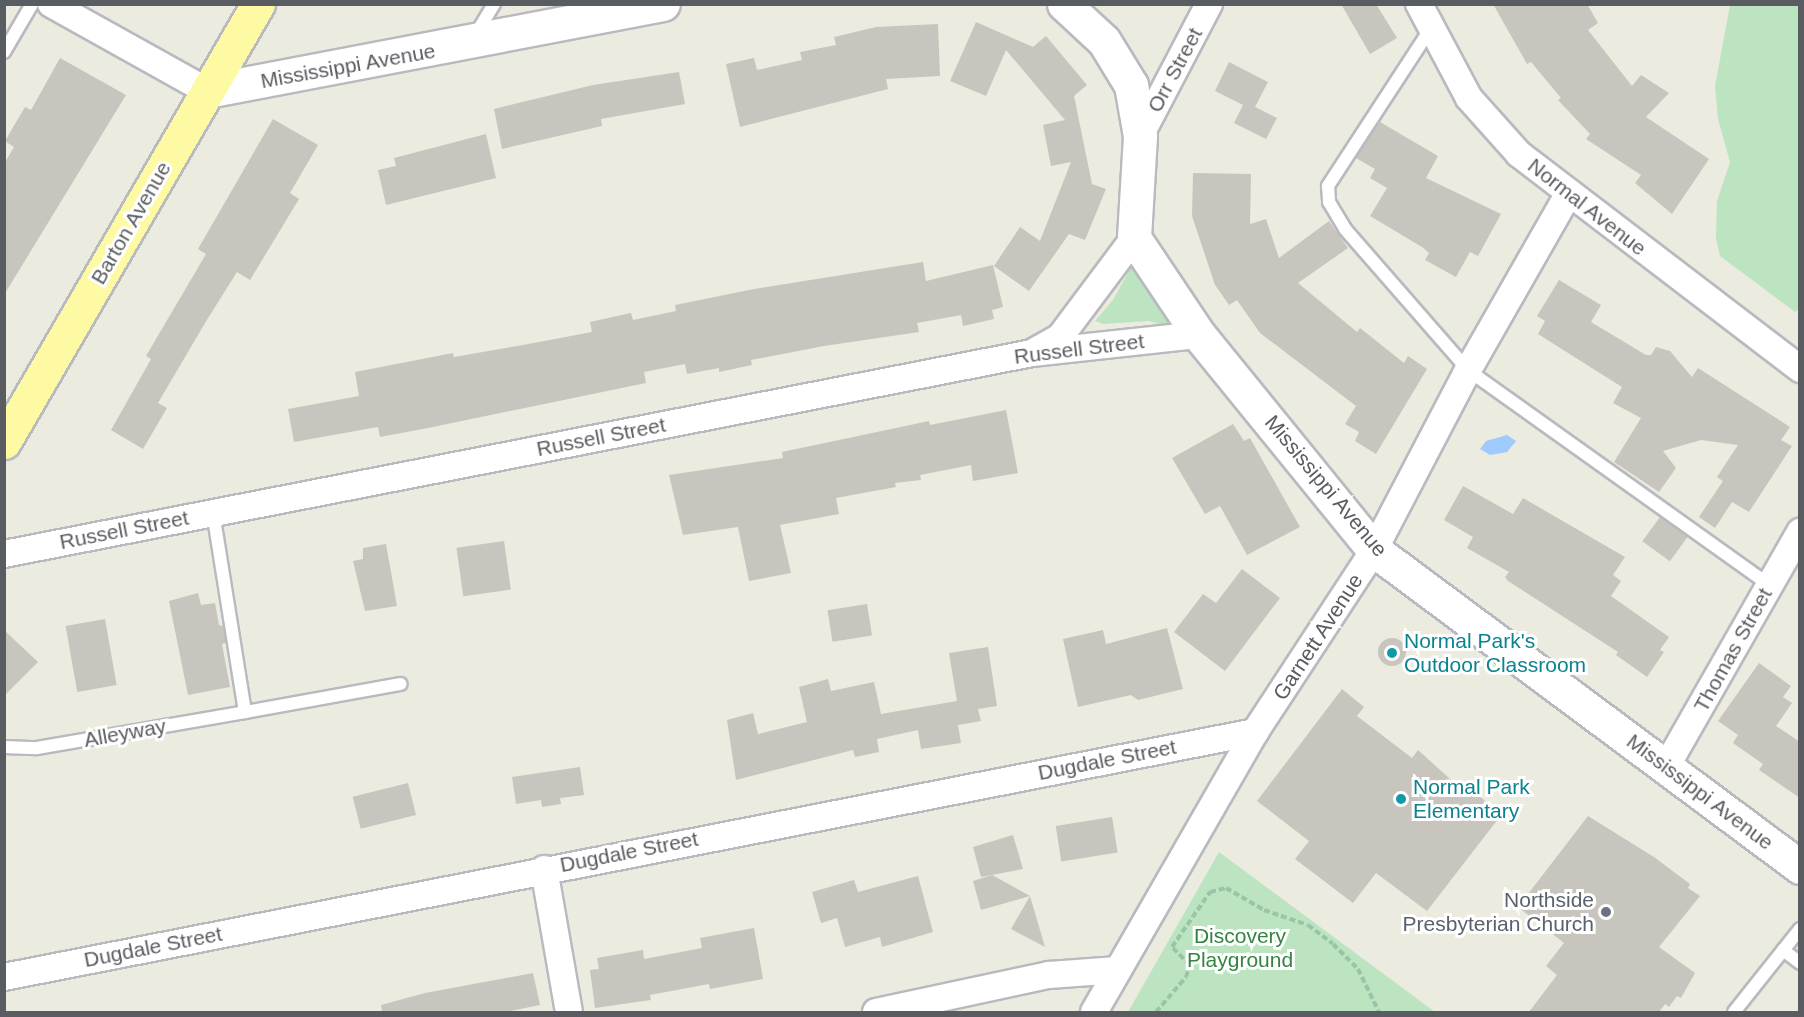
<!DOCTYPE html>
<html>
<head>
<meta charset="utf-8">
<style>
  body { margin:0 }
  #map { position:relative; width:1804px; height:1017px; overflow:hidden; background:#ecebe0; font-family:Arial,sans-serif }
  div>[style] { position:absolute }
  .green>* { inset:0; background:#bce4c0 }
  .water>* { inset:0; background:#9ecafe }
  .building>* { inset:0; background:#c7c5be; transform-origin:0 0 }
  .round { border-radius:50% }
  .path>* { height:4px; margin-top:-2px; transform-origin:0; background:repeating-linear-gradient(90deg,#96c5a8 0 6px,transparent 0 9px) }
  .roads { filter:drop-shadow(2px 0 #b8babf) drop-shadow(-2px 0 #b8babf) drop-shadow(0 2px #b8babf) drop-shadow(0 -2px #b8babf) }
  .lane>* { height:12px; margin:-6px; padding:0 6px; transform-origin:6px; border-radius:6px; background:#fff }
  .street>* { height:26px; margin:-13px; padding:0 13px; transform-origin:13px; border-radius:13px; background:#fff }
  .secondary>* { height:33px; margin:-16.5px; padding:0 16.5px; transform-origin:16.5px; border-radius:16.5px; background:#fff }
  .primary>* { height:33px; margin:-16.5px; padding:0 16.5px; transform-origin:16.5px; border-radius:16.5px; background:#fef9a3 }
  .dots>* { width:16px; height:16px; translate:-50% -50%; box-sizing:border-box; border:3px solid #fff; border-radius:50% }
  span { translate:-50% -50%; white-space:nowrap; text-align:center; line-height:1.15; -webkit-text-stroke:6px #fff; paint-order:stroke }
  .street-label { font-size:21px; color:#595c61 }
  .culture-label { font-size:21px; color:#0d838f }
  .left { translate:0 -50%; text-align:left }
  .worship-label { font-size:21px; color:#5b616d }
  .right { translate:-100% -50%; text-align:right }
  .park-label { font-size:21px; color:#358441 }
  .frame { position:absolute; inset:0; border:6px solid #595c61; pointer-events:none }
</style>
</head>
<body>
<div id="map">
  <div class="green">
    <div style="clip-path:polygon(1730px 5px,1799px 5px,1800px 308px,1795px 312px,1720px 256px,1716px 239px,1717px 201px,1730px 162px,1718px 119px,1715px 86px)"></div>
    <div style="clip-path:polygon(1131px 267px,1136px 267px,1171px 318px,1167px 326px,1149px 321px,1103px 324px,1095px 321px,1113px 300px)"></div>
    <div style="clip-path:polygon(1219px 852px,1435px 1012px,1128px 1012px)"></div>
  </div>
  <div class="water">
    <div style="clip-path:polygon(1507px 435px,1516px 441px,1507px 452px,1490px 455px,1480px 449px,1486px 441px)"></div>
  </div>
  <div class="building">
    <div style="clip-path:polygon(1341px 4px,1376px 4px,1397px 38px,1370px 54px)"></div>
    <div style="clip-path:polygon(1493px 4px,1587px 4px,1598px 23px,1588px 30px,1632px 86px,1641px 75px,1669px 93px,1646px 117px,1709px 159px,1672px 214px,1635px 183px,1641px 175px,1586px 139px,1590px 134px,1558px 100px,1561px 98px,1531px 62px,1527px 64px)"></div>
    <div style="clip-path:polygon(976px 22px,1033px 47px,1046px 36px,1087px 85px,1074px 96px,1092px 184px,1106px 189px,1085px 240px,1069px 234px,1029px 291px,994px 266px,1020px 227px,1040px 241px,1071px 162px,1051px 166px,1043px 125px,1065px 120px,1006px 50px,986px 96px,950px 81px)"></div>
    <div style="clip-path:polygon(938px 24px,940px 76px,886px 79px,888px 89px,740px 127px,726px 64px,754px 58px,757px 70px,802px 60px,800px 52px,836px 45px,834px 37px,876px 27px)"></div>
    <div style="clip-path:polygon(60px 58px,126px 95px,4px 295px,4px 164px,14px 147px,5px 141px,25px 107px,31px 110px)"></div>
    <div style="clip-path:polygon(1229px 62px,1268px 82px,1255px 107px,1277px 118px,1266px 139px,1234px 123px,1243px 105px,1215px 91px)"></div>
    <div style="clip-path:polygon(679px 72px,685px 104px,601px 119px,602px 126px,502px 149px,494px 109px,593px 85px)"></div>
    <div style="clip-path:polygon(273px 119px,318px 145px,290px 193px,299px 199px,250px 280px,237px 272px,205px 323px,158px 403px,167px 408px,143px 449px,111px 430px,151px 359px,146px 356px,206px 254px,198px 249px)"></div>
    <div style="clip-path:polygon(1380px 122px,1438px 156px,1426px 178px,1501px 214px,1478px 256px,1470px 252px,1456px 277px,1425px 260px,1429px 253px,1422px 247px,1370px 216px,1387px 188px,1370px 178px,1375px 169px,1356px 158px)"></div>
    <div style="clip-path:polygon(486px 134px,496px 178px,386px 205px,378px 170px,396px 166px,394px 158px)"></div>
    <div style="clip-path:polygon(1193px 173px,1251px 174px,1250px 224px,1266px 219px,1279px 258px,1329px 221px,1348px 248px,1298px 283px,1357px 332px,1360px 328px,1404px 363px,1408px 356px,1427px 369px,1376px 454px,1355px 441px,1359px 432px,1345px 424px,1356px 406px,1260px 333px,1237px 300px,1229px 305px,1215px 285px,1192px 216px)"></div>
    <div style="clip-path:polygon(923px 262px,926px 281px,993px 265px,1003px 307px,992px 310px,994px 319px,963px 326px,961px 315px,917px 323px,919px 332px,824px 346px,751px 360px,752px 365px,719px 372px,719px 368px,687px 374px,685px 364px,644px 372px,646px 383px,428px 428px,380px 437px,378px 427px,294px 442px,288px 409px,359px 396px,355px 372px,453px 353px,454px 357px,523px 345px,592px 332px,590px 322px,631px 313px,633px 320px,676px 311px,675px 305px,754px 289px)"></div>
    <div style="clip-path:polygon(1559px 280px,1601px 305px,1591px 322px,1646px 355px,1651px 355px,1656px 347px,1670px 351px,1692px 377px,1698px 368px,1790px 427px,1781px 440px,1792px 446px,1749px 512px,1732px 502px,1715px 528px,1699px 517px,1723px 481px,1717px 477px,1738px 445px,1701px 440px,1663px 451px,1676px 468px,1659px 492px,1614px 462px,1641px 418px,1613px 403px,1622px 387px,1538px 334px,1545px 321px,1537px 316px)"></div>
    <div style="clip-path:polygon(1006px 410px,1018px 473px,973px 481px,971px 465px,920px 475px,921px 480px,895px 483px,896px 487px,836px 498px,839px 514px,780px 525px,791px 573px,749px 581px,738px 527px,683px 535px,669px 475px,783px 458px,782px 452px,929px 421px,930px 425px)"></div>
    <div style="clip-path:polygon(1233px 424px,1244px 441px,1250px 438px,1300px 527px,1247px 555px,1220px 506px,1205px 514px,1172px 458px)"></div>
    <div style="clip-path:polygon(1463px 486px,1513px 514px,1523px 498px,1625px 557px,1613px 575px,1621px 581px,1611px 596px,1669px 637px,1660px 650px,1664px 652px,1647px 677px,1616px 655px,1618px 652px,1508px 581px,1505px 577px,1509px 572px,1467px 548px,1473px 537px,1444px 520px)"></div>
    <div style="left:1660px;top:517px;width:34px;height:30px;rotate:36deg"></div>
    <div style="left:504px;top:541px;width:49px;height:48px;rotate:82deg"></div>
    <div style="clip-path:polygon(386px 544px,397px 606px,365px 611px,353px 561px,363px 559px,363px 548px)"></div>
    <div style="clip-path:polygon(1242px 569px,1280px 598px,1225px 671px,1174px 632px,1203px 594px,1216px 603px)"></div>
    <div style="clip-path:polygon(198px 593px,201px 605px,215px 603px,219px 625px,223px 626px,226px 643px,222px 644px,230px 687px,188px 695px,169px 601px)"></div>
    <div style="left:867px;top:604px;width:32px;height:40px;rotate:81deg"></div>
    <div style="left:105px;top:619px;width:67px;height:40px;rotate:80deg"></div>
    <div style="clip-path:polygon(1167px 628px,1183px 689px,1138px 700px,1131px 695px,1078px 707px,1063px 639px,1103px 630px,1106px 644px)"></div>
    <div style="clip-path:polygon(4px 630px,38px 662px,4px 696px)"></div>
    <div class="round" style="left:1378px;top:638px;width:28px;height:28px"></div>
    <div style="clip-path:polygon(988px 647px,997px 706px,978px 709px,981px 721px,958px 725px,961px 743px,921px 749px,918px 730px,877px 739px,879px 752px,855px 757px,853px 750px,736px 780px,727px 720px,753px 713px,758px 734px,807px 722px,799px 687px,828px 679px,831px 691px,874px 682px,881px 714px,957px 701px,949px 653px)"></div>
    <div style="clip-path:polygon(1759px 663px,1791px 686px,1783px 697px,1792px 703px,1776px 726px,1800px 742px,1800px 798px,1759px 770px,1763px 764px,1733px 743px,1738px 735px,1718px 721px)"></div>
    <div style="clip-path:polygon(1342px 689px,1364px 707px,1357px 716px,1412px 758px,1418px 750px,1470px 797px,1474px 792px,1502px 814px,1427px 911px,1376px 873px,1353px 903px,1295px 859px,1309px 841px,1257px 801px)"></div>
    <div style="clip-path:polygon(580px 767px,584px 795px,560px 798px,561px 804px,542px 807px,541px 800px,516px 804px,512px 777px)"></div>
    <div style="left:408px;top:783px;width:33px;height:57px;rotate:76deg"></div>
    <div style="clip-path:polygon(1588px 816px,1654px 857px,1690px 884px,1688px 888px,1700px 896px,1659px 947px,1695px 973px,1681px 998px,1677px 996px,1669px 1007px,1665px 1004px,1659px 1012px,1529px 1012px,1557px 975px,1546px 966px,1564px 943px,1518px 907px)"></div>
    <div style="left:1112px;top:817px;width:36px;height:57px;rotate:81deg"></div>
    <div style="clip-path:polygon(1013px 835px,1023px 869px,981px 877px,973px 847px)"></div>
    <div style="clip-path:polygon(992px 875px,1030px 896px,981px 910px,973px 881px)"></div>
    <div style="clip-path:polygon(918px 876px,933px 932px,882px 947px,880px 937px,845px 947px,837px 918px,821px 923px,812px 892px,854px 880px,858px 892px)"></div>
    <div style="clip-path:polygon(1030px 896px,1045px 947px,1011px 929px)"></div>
    <div style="clip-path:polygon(754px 928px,763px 979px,710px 989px,709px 984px,650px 995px,651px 1000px,595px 1008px,590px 970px,599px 969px,597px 958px,643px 950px,644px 959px,702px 948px,700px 938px)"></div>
    <div style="clip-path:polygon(533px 973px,540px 1005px,505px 1012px,382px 1012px,381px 1005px,425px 993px)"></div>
  </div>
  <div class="path">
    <div style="left:1156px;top:1012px;width:46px;rotate:-49.4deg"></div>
    <div style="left:1186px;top:977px;width:13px;rotate:-72deg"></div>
    <div style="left:1190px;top:965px;width:25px;rotate:-135deg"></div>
    <div style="left:1172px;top:947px;width:67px;rotate:-55.4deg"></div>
    <div style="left:1210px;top:892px;width:16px;rotate:-14deg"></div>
    <div style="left:1226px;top:888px;width:44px;rotate:30.1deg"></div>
    <div style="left:1264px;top:910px;width:46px;rotate:18.8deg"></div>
    <div style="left:1308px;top:925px;width:31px;rotate:37deg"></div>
    <div style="left:1333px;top:944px;width:35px;rotate:45deg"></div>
    <div style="left:1358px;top:969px;width:48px;rotate:64deg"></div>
  </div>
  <div class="roads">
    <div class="lane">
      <div style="left:1431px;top:28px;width:189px;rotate:123.1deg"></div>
      <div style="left:1328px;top:186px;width:16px;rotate:86deg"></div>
      <div style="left:1329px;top:202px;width:31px;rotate:59deg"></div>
      <div style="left:1345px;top:229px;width:187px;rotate:48.9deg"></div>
      <div style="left:1468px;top:370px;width:370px;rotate:35.5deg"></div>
      <div style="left:476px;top:34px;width:35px;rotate:-59deg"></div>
      <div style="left:4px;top:52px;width:56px;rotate:-59.7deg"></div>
      <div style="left:245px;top:712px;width:158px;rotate:-10.2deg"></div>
      <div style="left:4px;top:747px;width:33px;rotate:2deg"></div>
      <div style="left:37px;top:748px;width:211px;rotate:-9.8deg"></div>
      <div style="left:245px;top:712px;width:202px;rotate:-99.1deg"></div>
      <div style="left:1783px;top:950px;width:21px;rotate:37deg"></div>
      <div style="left:1734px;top:1012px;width:106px;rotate:-51.5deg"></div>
    </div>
    <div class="street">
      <div style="left:51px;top:4px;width:179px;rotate:29.1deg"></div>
      <div style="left:1419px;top:4px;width:106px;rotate:62deg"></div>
      <div style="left:1469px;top:98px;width:75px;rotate:48.2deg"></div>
      <div style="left:1519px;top:154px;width:354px;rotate:37.4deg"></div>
      <div style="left:1140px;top:136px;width:149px;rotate:-62.4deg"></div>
      <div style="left:1035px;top:351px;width:29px;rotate:-29deg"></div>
      <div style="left:1060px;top:337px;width:124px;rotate:-53.2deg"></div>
      <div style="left:4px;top:554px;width:1047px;rotate:-11.06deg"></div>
      <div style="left:1032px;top:353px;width:168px;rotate:-6.2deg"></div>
      <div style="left:1666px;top:767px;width:271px;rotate:-60.3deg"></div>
      <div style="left:544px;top:869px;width:145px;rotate:80.1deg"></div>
      <div style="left:4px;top:977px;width:1275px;rotate:-11.08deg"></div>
      <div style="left:876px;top:1012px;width:177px;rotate:-12.1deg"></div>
      <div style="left:1049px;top:975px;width:69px;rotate:-4.1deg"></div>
      <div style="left:1094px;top:1012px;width:323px;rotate:-60.1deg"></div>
      <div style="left:1255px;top:732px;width:217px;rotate:-56.8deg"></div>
      <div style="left:1374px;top:550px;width:203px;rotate:-62.4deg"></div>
      <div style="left:1468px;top:370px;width:204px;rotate:-60.3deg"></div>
    </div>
    <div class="secondary">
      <div style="left:1064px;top:4px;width:54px;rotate:42.8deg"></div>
      <div style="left:1104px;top:41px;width:52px;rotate:58.5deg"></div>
      <div style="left:1131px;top:85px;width:52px;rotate:80deg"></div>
      <div style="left:1140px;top:136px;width:102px;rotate:93.4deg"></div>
      <div style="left:1134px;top:238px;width:117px;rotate:56.2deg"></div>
      <div style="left:1199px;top:335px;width:277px;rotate:50.9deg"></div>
      <div style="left:1374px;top:550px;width:531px;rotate:36.65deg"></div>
      <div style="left:207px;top:91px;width:464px;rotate:-10.8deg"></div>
    </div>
    <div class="primary">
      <div style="left:4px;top:442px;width:506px;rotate:-59.89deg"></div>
    </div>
  </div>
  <div class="dots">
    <div style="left:1392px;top:653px;background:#0f9aa8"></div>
    <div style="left:1401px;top:799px;background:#0f9aa8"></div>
    <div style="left:1606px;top:912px;background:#6b7280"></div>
  </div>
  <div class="street-label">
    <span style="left:348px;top:66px;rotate:-10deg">Mississippi Avenue</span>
    <span style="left:1175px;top:70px;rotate:-62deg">Orr Street</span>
    <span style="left:1587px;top:207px;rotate:38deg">Normal Avenue</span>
    <span style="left:131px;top:223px;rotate:-60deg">Barton Avenue</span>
    <span style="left:1079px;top:349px;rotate:-7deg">Russell Street</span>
    <span style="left:601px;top:437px;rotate:-11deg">Russell Street</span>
    <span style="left:1326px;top:486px;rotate:50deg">Mississippi Avenue</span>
    <span style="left:124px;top:530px;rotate:-11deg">Russell Street</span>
    <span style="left:1318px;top:637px;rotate:-57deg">Garnett Avenue</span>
    <span style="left:1733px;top:650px;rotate:-61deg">Thomas Street</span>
    <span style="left:125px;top:733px;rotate:-10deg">Alleyway</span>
    <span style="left:1107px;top:760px;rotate:-11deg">Dugdale Street</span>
    <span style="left:1700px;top:792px;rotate:37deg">Mississippi Avenue</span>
    <span style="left:629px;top:852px;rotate:-11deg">Dugdale Street</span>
    <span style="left:153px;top:947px;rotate:-11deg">Dugdale Street</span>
  </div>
  <div class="culture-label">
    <span class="left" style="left:1404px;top:653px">Normal Park's<br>Outdoor Classroom</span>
    <span class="left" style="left:1413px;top:799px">Normal Park<br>Elementary</span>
  </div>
  <div class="worship-label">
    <span class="right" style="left:1594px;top:912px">Northside<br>Presbyterian Church</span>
  </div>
  <div class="park-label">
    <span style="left:1240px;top:948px">Discovery<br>Playground</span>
  </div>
  <div class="frame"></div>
</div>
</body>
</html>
